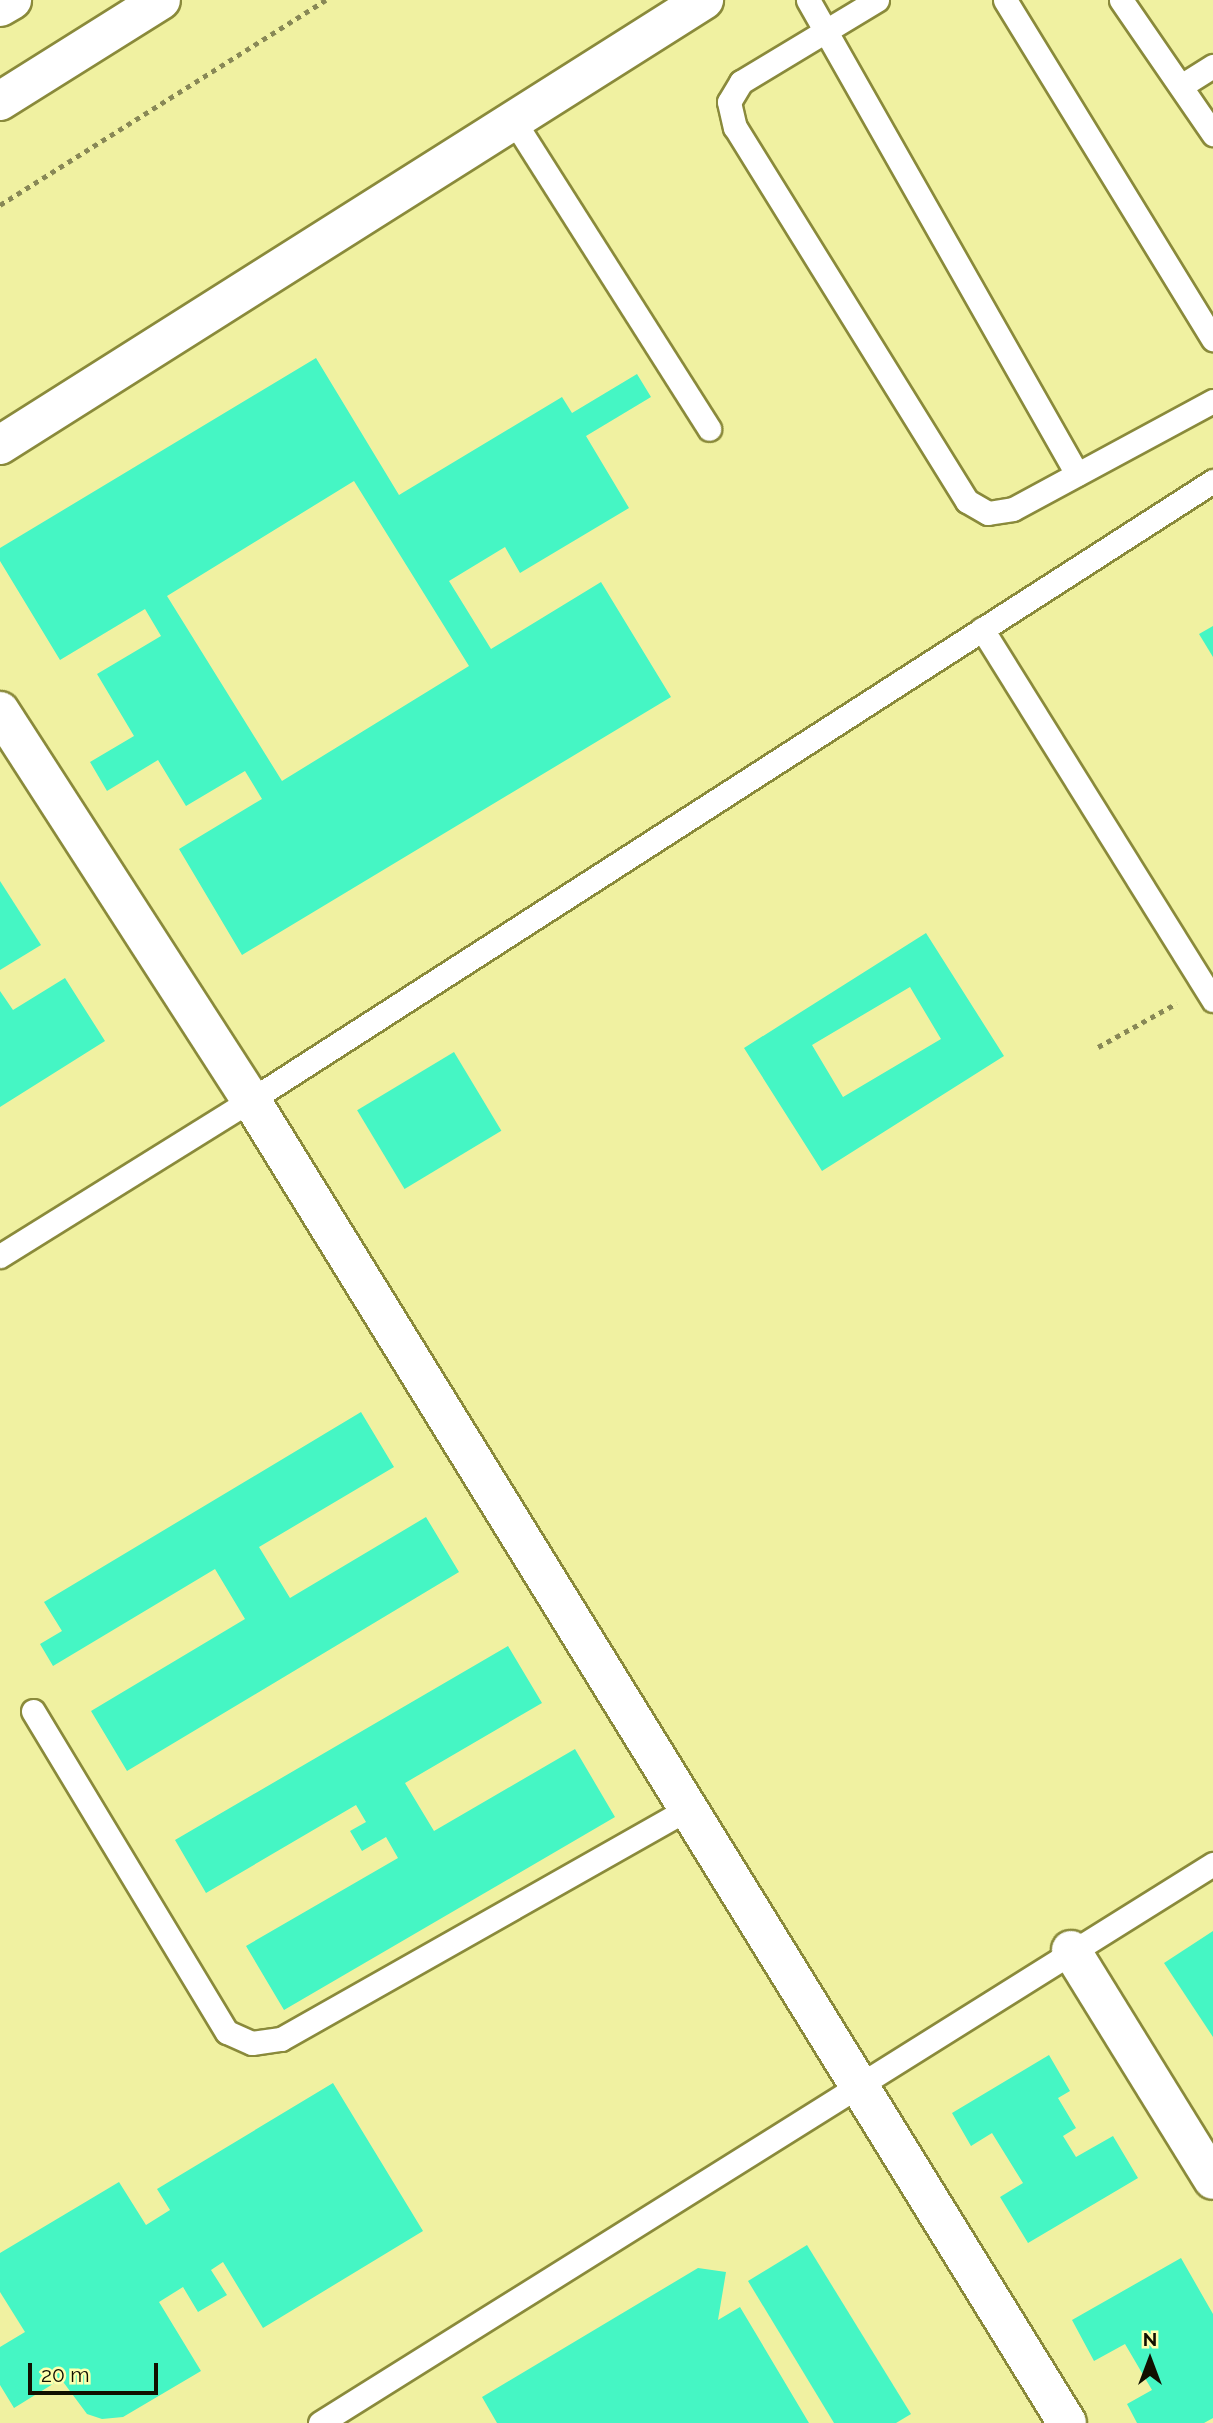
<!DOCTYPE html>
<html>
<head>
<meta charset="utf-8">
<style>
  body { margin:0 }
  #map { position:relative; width:1213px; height:2423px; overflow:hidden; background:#f0f1a1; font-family:Raleway,sans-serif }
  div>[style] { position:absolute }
  .building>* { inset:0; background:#45f6c4; transform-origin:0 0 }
  .path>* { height:4.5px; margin-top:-2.25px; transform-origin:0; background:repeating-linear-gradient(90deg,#888856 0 5px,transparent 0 10px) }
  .roads { filter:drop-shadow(2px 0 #8a8a3b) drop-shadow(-2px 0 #8a8a3b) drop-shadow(0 2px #8a8a3b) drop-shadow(0 -2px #8a8a3b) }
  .service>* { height:23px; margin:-11.5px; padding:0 11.5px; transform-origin:11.5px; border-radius:11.5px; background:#fff }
  .minor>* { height:38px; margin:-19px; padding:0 19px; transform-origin:19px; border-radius:19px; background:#fff }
  .secondary>* { height:38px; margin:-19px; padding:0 19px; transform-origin:19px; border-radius:19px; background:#fff }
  span { translate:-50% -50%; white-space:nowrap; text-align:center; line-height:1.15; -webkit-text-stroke:6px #fdffae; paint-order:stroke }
  .north { position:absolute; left:1115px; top:2325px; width:70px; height:70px; -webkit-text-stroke:5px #fdffae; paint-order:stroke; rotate:0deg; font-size:19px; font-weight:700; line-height:28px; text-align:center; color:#111000 }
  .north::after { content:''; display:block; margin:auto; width:24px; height:32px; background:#111000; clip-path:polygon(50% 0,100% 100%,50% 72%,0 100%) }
  .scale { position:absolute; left:28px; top:2363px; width:130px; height:32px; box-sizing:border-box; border:4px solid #111000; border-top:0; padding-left:9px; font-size:21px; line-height:24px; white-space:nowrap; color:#111000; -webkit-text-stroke:5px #fdffae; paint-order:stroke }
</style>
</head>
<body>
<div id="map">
  <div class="building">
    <div style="clip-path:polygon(evenodd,316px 358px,399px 495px,562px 397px,572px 413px,637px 374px,651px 397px,586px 436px,629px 508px,520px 573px,505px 547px,449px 581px,491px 649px,601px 582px,671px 697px,242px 955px,179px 849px,262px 799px,245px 771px,186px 806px,158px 760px,107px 791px,90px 762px,134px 736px,97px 674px,161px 636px,145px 609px,60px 660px,0 561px,0 548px,316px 358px,354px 481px,469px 666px,282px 781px,167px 596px,354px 481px)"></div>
    <div style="clip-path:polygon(1213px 626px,1213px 657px,1199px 634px)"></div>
    <div style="clip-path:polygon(0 881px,41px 945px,0 970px)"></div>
    <div style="clip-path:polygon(evenodd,926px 933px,1004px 1056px,822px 1171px,744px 1048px,926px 933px,910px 987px,941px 1039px,843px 1097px,812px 1045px,910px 987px)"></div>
    <div style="clip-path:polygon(65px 978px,105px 1041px,0 1107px,0 991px,13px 1010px)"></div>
    <div style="left:454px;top:1052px;width:92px;height:113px;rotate:59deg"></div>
    <div style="clip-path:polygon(361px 1412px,394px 1467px,259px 1547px,290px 1598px,426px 1517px,459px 1572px,127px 1771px,91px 1711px,245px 1619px,215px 1569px,53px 1666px,40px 1644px,62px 1631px,44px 1602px)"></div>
    <div style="clip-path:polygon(508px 1646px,542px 1703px,405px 1783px,434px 1831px,575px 1749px,615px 1817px,284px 2010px,246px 1946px,398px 1858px,386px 1837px,362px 1851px,350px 1831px,366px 1822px,356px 1805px,206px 1893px,175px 1840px)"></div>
    <div style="clip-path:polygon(1213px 1931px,1213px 2037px,1164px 1963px)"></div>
    <div style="clip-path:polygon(1049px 2055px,1070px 2091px,1058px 2098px,1076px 2128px,1063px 2136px,1076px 2157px,1113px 2136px,1138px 2178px,1028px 2243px,1000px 2197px,1023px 2183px,992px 2133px,971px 2146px,952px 2113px)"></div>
    <div style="clip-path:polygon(333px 2083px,423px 2231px,263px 2328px,223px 2262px,211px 2270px,227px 2295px,198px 2312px,183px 2287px,159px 2302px,201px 2371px,123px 2417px,102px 2419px,87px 2414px,61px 2379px,14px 2408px,0 2385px,0 2347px,25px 2332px,0 2292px,0 2253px,119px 2182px,146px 2225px,170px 2210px,157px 2189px)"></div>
    <div style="clip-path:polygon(807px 2245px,911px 2414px,896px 2423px,834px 2423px,748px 2281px)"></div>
    <div style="clip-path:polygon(1181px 2258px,1213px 2314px,1213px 2418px,1204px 2423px,1137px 2423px,1127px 2404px,1152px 2390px,1125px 2344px,1094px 2361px,1072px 2320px)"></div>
    <div style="clip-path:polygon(698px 2268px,726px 2272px,718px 2320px,740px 2307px,809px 2423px,497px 2423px,482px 2397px)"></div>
  </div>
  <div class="path">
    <div style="left:0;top:205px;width:385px;rotate:-32.2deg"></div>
    <div style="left:1098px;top:1047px;width:90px;rotate:-29.1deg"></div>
  </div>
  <div class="roads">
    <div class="service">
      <div style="left:808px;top:0;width:545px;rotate:60.42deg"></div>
      <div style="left:877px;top:0;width:159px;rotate:148.9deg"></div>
      <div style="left:741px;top:82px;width:23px;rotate:121deg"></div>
      <div style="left:729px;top:102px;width:26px;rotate:77deg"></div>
      <div style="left:735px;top:127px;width:440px;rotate:58.2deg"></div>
      <div style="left:967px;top:501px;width:24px;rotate:30deg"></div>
      <div style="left:988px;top:513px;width:25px;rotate:-9deg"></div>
      <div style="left:1013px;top:509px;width:227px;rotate:-28.4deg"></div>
      <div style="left:1005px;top:0;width:398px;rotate:58.5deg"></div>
      <div style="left:1121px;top:0;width:163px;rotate:55.5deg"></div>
      <div style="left:1181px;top:86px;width:38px;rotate:-32deg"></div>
      <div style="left:512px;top:118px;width:368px;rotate:57.6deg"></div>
      <div style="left:982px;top:629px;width:437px;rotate:58.1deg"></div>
      <div style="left:0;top:1256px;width:296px;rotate:-31.9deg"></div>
      <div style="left:251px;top:1100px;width:1144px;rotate:-32.76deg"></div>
      <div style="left:33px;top:1711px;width:375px;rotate:58.9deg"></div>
      <div style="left:227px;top:2032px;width:27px;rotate:24deg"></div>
      <div style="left:252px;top:2043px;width:29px;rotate:-8deg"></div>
      <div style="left:281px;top:2039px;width:470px;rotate:-29.5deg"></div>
      <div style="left:320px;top:2423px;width:1054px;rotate:-32.05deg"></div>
    </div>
    <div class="minor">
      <div style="left:0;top:445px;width:833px;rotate:-32.3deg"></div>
      <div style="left:0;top:711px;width:463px;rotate:57.2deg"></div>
      <div style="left:251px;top:1100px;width:1554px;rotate:58.33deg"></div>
      <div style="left:1071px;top:1950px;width:270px;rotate:58.3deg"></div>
    </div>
    <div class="secondary">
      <div style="left:0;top:7px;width:14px;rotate:-30deg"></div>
      <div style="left:0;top:101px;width:190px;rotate:-32.1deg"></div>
    </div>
  </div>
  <div class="north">N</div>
  <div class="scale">20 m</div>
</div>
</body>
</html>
